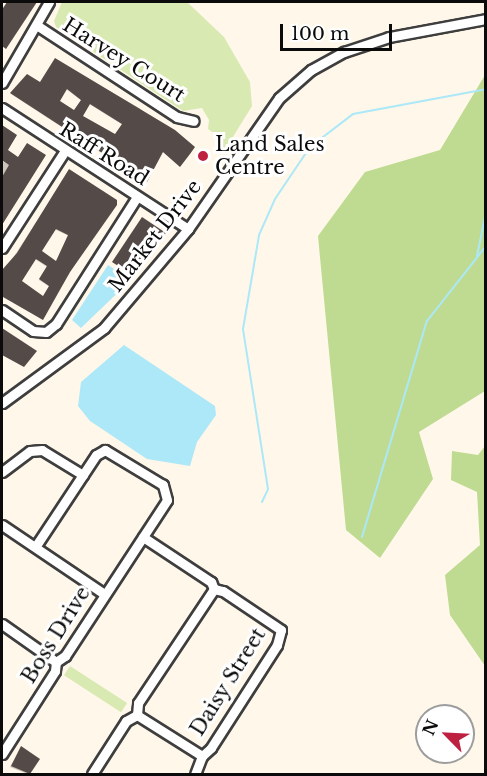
<!DOCTYPE html>
<html>
<head>
<meta charset="utf-8">
<style>
  body { margin:0 }
  #map { position:relative; width:487px; height:776px; overflow:hidden; background:#fff7e9; font-family:"Libre Baskerville",serif }
  div>[style] { position:absolute }
  .green>* { inset:0; background:#d8eab2; transform-origin:0 0 }
  .forest>* { inset:0; background:#bedb91 }
  .water>* { inset:0; background:#ace8f8 }
  .shadow>* { inset:0; background:#0003 }
  .stream>* { height:2px; margin:-1px; padding:0 1px; transform-origin:1px; border-radius:1px; background:#ace8f8 }
  .building>* { inset:0; background:#544a47 }
  .roads { filter:drop-shadow(2px 0 #3e3e3e) drop-shadow(-2px 0 #3e3e3e) drop-shadow(0 2px #3e3e3e) drop-shadow(0 -2px #3e3e3e) }
  .minor>* { height:9px; margin:-4.5px; padding:0 4.5px; transform-origin:4.5px; border-radius:4.5px; background:#fff }
  .dots>* { width:16px; height:16px; translate:-50% -50%; box-sizing:border-box; border:3px solid #fff; border-radius:50% }
  span { translate:-50% -50%; white-space:nowrap; text-align:center; line-height:1.15; -webkit-text-stroke:6px #fff; paint-order:stroke }
  .street-label { font-size:20px; color:#0b0b0b }
  .poi-label { font-size:20px; color:#0b0b0b }
  .left { translate:0 -50%; text-align:left }
  .frame { position:absolute; inset:0; border:3px solid #0b0b0b; pointer-events:none }
  .north { position:absolute; left:415px; top:704px; width:60px; height:60px; box-sizing:border-box; background:#fff; border:2px solid #9d9d9d; border-radius:50%; rotate:294deg; font-size:16px; font-weight:700; line-height:24px; text-align:center; color:#0b0b0b }
  .north::after { content:''; display:block; margin:auto; width:21px; height:27px; background:#be2040; clip-path:polygon(50% 0,100% 100%,50% 72%,0 100%) }
  .scale { position:absolute; left:280px; top:24px; width:112px; height:27px; box-sizing:border-box; border:3px solid #0b0b0b; border-top:0; padding-left:8px; font-size:18px; line-height:21px; white-space:nowrap; color:#0b0b0b; -webkit-text-stroke:4px #fff; paint-order:stroke }
</style>
</head>
<body>
<div id="map">
  <div class="green">
    <div style="clip-path:polygon(62px 2px,187px 2px,224px 37px,250px 82px,252px 106px,223px 153px,218px 136px,208px 129px,209px 120px,202px 108px,183px 111px,56px 27px,54px 21px)"></div>
    <div style="left:70px;top:666px;width:68px;height:11px;rotate:33deg"></div>
  </div>
  <div class="forest">
    <div style="clip-path:polygon(485px 75px,485px 391px,419px 432px,433px 479px,380px 558px,346px 530px,318px 236px,365px 172px,440px 150px)"></div>
    <div style="clip-path:polygon(485px 446px,485px 666px,450px 615px,445px 575px,480px 545px,477px 492px,451px 480px,452px 451px,478px 455px)"></div>
  </div>
  <div class="water">
    <div style="clip-path:polygon(108px 265px,131px 280px,81px 328px,72px 320px)"></div>
    <div style="clip-path:polygon(124px 345px,215px 406px,216px 415px,197px 442px,190px 466px,147px 459px,90px 421px,78px 406px,81px 382px)"></div>
  </div>
  <div class="shadow">
    <div style="clip-path:polygon(9px 2px,35px 2px,5px 48px,2px 8px)"></div>
    <div style="clip-path:polygon(evenodd,56px 60px,139px 108px,193px 148px,179px 166px,162px 151px,146px 182px,11px 94px,27px 75px,40px 84px,56px 60px,66px 89px,82px 101px,75px 112px,58px 101px,66px 89px,56px 60px,89px 104px,123px 125px,116px 136px,81px 117px,89px 104px)"></div>
    <div style="clip-path:polygon(2px 127px,15px 136px,6px 150px,18px 159px,44px 155px,2px 220px)"></div>
    <div style="clip-path:polygon(evenodd,69px 171px,115px 200px,41px 319px,2px 294px,2px 275px,69px 171px,54px 229px,69px 236px,57px 263px,40px 252px,54px 229px,69px 171px,35px 259px,47px 267px,39px 280px,50px 287px,43px 298px,20px 281px,35px 259px)"></div>
    <div style="clip-path:polygon(20px 750px,38px 759px,28px 774px,10px 767px)"></div>
  </div>
  <div class="stream">
    <div style="left:477px;top:256px;width:45px;rotate:-78.4deg"></div>
    <div style="left:262px;top:502px;width:14px;rotate:-65deg"></div>
    <div style="left:268px;top:489px;width:162px;rotate:-98.9deg"></div>
    <div style="left:243px;top:329px;width:95px;rotate:-80.3deg"></div>
    <div style="left:259px;top:235px;width:39px;rotate:-66deg"></div>
    <div style="left:275px;top:199px;width:63px;rotate:-56.1deg"></div>
    <div style="left:310px;top:147px;width:54px;rotate:-37.5deg"></div>
    <div style="left:353px;top:114px;width:135px;rotate:-10.6deg"></div>
    <div style="left:362px;top:537px;width:226px;rotate:-73.3deg"></div>
    <div style="left:427px;top:321px;width:95px;rotate:-51.8deg"></div>
  </div>
  <div class="building">
    <div style="clip-path:polygon(7px 2px,37px 2px,6px 49px,2px 46px,2px 10px)"></div>
    <div style="clip-path:polygon(evenodd,55px 58px,175px 130px,195px 147px,190px 154px,180px 167px,163px 152px,147px 182px,10px 93px,27px 74px,40px 82px,55px 58px,67px 89px,81px 100px,74px 110px,60px 101px,67px 89px,55px 58px,90px 104px,122px 124px,115px 134px,83px 116px,90px 104px)"></div>
    <div style="clip-path:polygon(2px 125px,17px 135px,8px 150px,18px 157px,27px 143px,46px 155px,2px 225px,2px 177px,9px 165px,2px 160px)"></div>
    <div style="clip-path:polygon(evenodd,69px 169px,117px 200px,117px 205px,70px 272px,43px 320px,3px 297px,2px 270px,17px 253px,69px 169px,56px 229px,68px 235px,56px 261px,42px 251px,56px 229px,69px 169px,36px 259px,47px 266px,39px 279px,49px 286px,43px 296px,22px 281px,36px 259px)"></div>
    <div style="clip-path:polygon(142px 217px,166px 233px,156px 243px,151px 240px,132px 275px,112px 262px)"></div>
    <div style="clip-path:polygon(2px 328px,37px 351px,24px 367px,2px 355px)"></div>
    <div style="clip-path:polygon(21px 746px,40px 759px,30px 774px,11px 766px)"></div>
  </div>
  <div class="roads">
    <div class="minor">
      <div style="left:38px;top:26px;width:166px;rotate:33.2deg"></div>
      <div style="left:177px;top:117px;width:17px;rotate:13deg"></div>
      <div style="left:2px;top:83px;width:94px;rotate:-59.9deg"></div>
      <div style="left:2px;top:108px;width:222px;rotate:33deg"></div>
      <div style="left:2px;top:248px;width:114px;rotate:-57.1deg"></div>
      <div style="left:2px;top:310px;width:37px;rotate:34deg"></div>
      <div style="left:33px;top:331px;width:13px;rotate:4deg"></div>
      <div style="left:46px;top:332px;width:13px;rotate:-39deg"></div>
      <div style="left:56px;top:324px;width:151px;rotate:-57.5deg"></div>
      <div style="left:2px;top:403px;width:127px;rotate:-36.3deg"></div>
      <div style="left:104px;top:328px;width:130px;rotate:-49.7deg"></div>
      <div style="left:188px;top:229px;width:160px;rotate:-55.2deg"></div>
      <div style="left:279px;top:98px;width:43px;rotate:-41.2deg"></div>
      <div style="left:311px;top:70px;width:38px;rotate:-29deg"></div>
      <div style="left:344px;top:52px;width:47px;rotate:-18.4deg"></div>
      <div style="left:389px;top:37px;width:99px;rotate:-10.5deg"></div>
      <div style="left:2px;top:472px;width:35px;rotate:-37deg"></div>
      <div style="left:30px;top:451px;width:12px;rotate:-5deg"></div>
      <div style="left:42px;top:450px;width:48px;rotate:31.4deg"></div>
      <div style="left:2px;top:525px;width:122px;rotate:34deg"></div>
      <div style="left:143px;top:537px;width:82px;rotate:33.5deg"></div>
      <div style="left:211px;top:582px;width:8px;rotate:67deg"></div>
      <div style="left:214px;top:589px;width:9px;rotate:13deg"></div>
      <div style="left:223px;top:591px;width:70px;rotate:33.9deg"></div>
      <div style="left:281px;top:630px;width:16px;rotate:105deg"></div>
      <div style="left:277px;top:645px;width:122px;rotate:122.7deg"></div>
      <div style="left:211px;top:748px;width:12px;rotate:138deg"></div>
      <div style="left:202px;top:756px;width:19px;rotate:111deg"></div>
      <div style="left:2px;top:624px;width:66px;rotate:35.1deg"></div>
      <div style="left:137px;top:715px;width:77px;rotate:32.2deg"></div>
      <div style="left:2px;top:754px;width:98px;rotate:-57.4deg"></div>
      <div style="left:55px;top:671px;width:9px;rotate:-84deg"></div>
      <div style="left:56px;top:662px;width:11px;rotate:-34deg"></div>
      <div style="left:65px;top:656px;width:186px;rotate:-56.8deg"></div>
      <div style="left:167px;top:500px;width:16px;rotate:-105deg"></div>
      <div style="left:163px;top:485px;width:68px;rotate:-148.9deg"></div>
      <div style="left:105px;top:450px;width:10px;rotate:151deg"></div>
      <div style="left:96px;top:455px;width:110px;rotate:123.5deg"></div>
      <div style="left:92px;top:774px;width:63px;rotate:-57.3deg"></div>
      <div style="left:126px;top:721px;width:13px;rotate:-29deg"></div>
      <div style="left:137px;top:715px;width:12px;rotate:-85deg"></div>
      <div style="left:138px;top:703px;width:137px;rotate:-56.3deg"></div>
    </div>
  </div>
  <div class="dots">
    <div style="left:203px;top:156px;background:#be2040"></div>
  </div>
  <div class="street-label">
    <span style="left:124px;top:60px;rotate:32deg">Harvey Court</span>
    <span style="left:104px;top:154px;rotate:32deg">Raff Road</span>
    <span style="left:155px;top:236px;rotate:-52deg">Market Drive</span>
    <span style="left:56px;top:635px;rotate:-58deg">Boss Drive</span>
    <span style="left:228px;top:682px;rotate:-58deg">Daisy Street</span>
  </div>
  <div class="poi-label">
    <span class="left" style="left:215px;top:156px">Land Sales<br>Centre</span>
  </div>
  <div class="frame"></div>
  <div class="north">N</div>
  <div class="scale">100 m</div>
</div>
</body>
</html>
